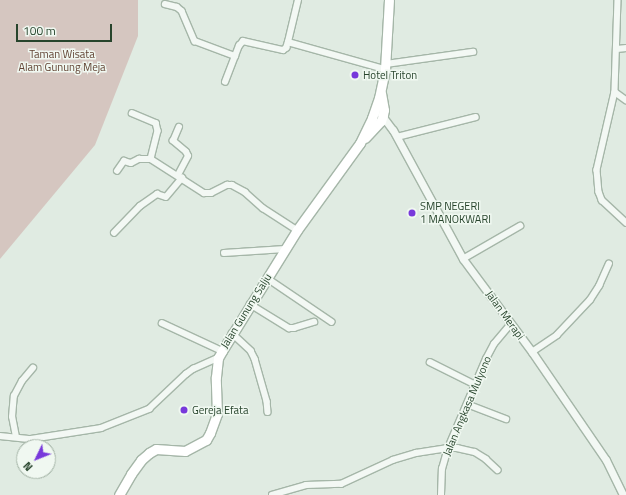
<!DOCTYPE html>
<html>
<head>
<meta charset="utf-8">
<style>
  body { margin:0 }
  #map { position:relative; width:626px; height:495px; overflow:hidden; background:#e0ebe2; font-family:"Titillium Web",sans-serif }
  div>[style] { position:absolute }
  .green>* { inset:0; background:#d5c6c0 }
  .roads { filter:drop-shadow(1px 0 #a5b6a8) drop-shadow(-1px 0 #a5b6a8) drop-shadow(0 1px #a5b6a8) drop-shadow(0 -1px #a5b6a8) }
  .minor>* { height:5.5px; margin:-2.75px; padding:0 2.75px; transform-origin:2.75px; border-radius:2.75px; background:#f3f8f4 }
  .tertiary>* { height:7px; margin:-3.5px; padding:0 3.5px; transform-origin:3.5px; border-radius:3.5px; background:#f3f8f4 }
  .primary>* { height:9px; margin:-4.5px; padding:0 4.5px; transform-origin:4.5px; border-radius:4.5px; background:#fff }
  .dots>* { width:11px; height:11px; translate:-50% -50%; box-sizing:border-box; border:2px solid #f0f8f1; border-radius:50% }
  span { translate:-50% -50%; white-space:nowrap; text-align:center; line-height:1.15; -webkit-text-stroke:3px #f0f8f1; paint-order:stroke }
  .park-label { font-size:11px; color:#614333 }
  .poi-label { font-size:11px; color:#27442c }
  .left { translate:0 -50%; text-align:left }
  .street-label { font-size:11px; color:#27442c }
  .north { position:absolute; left:16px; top:439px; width:40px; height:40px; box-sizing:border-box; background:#f0f8f1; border:1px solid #a0b0a2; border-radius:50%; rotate:227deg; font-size:11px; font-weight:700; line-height:16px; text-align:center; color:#27442c }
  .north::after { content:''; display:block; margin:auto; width:14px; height:18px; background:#7839db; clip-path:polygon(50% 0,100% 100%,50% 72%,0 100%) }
  .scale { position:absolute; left:16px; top:24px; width:96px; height:18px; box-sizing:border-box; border:2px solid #27442c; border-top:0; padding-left:5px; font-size:12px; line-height:14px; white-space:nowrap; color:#27442c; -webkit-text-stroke:3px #f0f8f1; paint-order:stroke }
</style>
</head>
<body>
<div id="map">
  <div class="green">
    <div style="clip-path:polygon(0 0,138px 0,138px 36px,95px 145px,0 259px)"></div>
  </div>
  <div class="roads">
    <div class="minor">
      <div style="left:618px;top:0;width:92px;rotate:91.9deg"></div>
      <div style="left:615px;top:92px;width:80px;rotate:103deg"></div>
      <div style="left:597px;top:170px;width:22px;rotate:85deg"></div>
      <div style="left:599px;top:192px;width:9px;rotate:69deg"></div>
      <div style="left:602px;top:200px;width:33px;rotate:43deg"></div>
      <div style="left:165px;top:4px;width:12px;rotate:14deg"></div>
      <div style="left:177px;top:7px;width:6px;rotate:39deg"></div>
      <div style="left:182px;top:11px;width:33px;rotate:67deg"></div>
      <div style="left:195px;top:41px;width:43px;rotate:20.6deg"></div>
      <div style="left:288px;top:42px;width:43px;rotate:-76.6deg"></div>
      <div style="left:617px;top:49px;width:9px;rotate:-6deg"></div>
      <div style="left:386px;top:64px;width:88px;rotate:-7.9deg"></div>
      <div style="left:225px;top:82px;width:39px;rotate:-69deg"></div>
      <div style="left:239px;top:46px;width:6px;rotate:-51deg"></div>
      <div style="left:243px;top:41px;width:41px;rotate:12.7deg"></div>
      <div style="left:283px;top:50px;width:4px;rotate:-34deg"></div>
      <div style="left:286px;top:48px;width:6px;rotate:-72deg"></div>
      <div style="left:288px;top:42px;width:101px;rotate:15.6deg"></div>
      <div style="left:615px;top:92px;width:14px;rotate:36deg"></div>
      <div style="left:132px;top:113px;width:26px;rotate:23deg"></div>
      <div style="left:156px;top:123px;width:8px;rotate:76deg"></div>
      <div style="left:158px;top:131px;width:29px;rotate:104deg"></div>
      <div style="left:397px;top:137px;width:81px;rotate:-14.2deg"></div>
      <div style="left:117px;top:171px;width:12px;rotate:-55deg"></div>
      <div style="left:124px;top:161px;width:7px;rotate:16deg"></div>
      <div style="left:131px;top:163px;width:9px;rotate:-27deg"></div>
      <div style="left:139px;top:159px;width:12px"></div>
      <div style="left:151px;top:159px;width:63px;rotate:32.7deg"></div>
      <div style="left:204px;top:193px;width:7px"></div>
      <div style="left:211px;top:193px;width:18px;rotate:-27deg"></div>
      <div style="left:227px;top:185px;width:5px"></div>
      <div style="left:232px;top:185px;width:15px;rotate:28deg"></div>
      <div style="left:245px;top:192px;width:24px;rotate:42deg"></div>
      <div style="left:263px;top:208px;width:40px;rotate:32.9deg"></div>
      <div style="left:178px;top:175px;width:21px;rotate:-62deg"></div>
      <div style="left:188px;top:156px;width:4px;rotate:-117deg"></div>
      <div style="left:186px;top:152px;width:17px;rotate:-140deg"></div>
      <div style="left:173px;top:141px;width:15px;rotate:-67deg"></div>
      <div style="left:114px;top:233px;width:37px;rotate:-46deg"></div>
      <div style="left:140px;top:206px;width:21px;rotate:-35deg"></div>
      <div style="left:157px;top:194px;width:9px;rotate:18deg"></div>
      <div style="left:166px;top:197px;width:25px;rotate:-50deg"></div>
      <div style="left:224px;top:253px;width:61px;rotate:-3.8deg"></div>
      <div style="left:463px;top:259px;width:66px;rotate:-30.1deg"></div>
      <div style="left:267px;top:278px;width:78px;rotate:34.1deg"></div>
      <div style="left:250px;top:304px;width:46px;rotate:31.6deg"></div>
      <div style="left:289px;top:328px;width:5px"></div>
      <div style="left:294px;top:328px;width:21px;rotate:-17deg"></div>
      <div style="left:162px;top:323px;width:66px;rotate:25deg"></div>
      <div style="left:232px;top:333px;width:26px;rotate:43deg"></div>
      <div style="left:251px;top:351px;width:9px;rotate:63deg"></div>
      <div style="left:255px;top:359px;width:44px;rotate:74.1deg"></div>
      <div style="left:267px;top:401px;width:11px;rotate:85deg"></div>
      <div style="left:532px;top:352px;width:30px;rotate:-34deg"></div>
      <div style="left:557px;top:335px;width:48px;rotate:-46.7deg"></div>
      <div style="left:590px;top:300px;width:17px;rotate:-57deg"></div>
      <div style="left:599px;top:286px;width:24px;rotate:-66deg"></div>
      <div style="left:430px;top:362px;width:49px;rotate:26.6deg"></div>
      <div style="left:467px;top:404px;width:42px;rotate:21deg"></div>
      <div style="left:0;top:436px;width:31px;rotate:6deg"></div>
      <div style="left:31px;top:439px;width:71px;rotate:-8.9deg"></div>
      <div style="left:101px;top:428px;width:52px;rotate:-21.6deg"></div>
      <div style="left:149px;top:409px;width:51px;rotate:-43.4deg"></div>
      <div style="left:186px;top:374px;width:9px;rotate:-36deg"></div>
      <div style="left:193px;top:369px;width:27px;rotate:-24deg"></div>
      <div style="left:16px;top:437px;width:20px;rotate:-101deg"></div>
      <div style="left:12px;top:417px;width:21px;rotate:-85deg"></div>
      <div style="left:14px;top:396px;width:17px;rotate:-62deg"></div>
      <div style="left:22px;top:381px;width:17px;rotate:-50deg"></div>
      <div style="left:272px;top:495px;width:35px;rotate:-16deg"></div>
      <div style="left:306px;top:485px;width:35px;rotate:-2deg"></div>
      <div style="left:341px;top:484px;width:57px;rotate:-24.8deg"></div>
      <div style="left:393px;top:460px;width:24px;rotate:-17deg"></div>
      <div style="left:416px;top:453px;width:32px;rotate:-9deg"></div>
      <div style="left:448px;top:448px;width:9px"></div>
      <div style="left:457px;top:448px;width:18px;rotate:13deg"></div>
      <div style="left:475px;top:452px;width:13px;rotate:32deg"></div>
      <div style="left:486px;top:459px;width:16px;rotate:43deg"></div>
      <div style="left:441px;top:495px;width:26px;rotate:-88deg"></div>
      <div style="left:442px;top:469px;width:22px;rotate:-74deg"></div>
      <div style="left:448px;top:448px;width:97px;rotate:-66.9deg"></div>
      <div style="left:486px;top:359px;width:17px;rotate:-62deg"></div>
      <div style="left:494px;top:344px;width:26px;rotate:-50deg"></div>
    </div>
    <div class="tertiary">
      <div style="left:380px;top:113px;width:21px;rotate:53deg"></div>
      <div style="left:393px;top:130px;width:147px;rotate:61.5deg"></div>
      <div style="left:463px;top:259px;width:116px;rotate:53.4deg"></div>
      <div style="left:532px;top:352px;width:131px;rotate:55.6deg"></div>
      <div style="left:606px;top:460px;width:39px;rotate:64deg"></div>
    </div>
    <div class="primary">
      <div style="left:365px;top:138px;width:23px;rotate:-47deg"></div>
      <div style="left:381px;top:121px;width:6px;rotate:-72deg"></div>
      <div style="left:383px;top:115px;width:5px;rotate:-79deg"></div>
      <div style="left:384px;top:110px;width:17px;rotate:-100deg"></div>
      <div style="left:119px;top:495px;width:24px;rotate:-60deg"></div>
      <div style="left:131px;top:474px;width:17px;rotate:-54deg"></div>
      <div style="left:141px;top:460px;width:11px;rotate:-41deg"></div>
      <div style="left:149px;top:453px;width:8px;rotate:-30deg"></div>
      <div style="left:156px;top:449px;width:29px;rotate:4deg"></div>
      <div style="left:185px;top:451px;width:24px;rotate:-28deg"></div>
      <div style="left:206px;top:440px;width:8px;rotate:-60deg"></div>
      <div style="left:210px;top:433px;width:20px;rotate:-70deg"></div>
      <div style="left:217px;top:414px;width:37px;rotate:-92deg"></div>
      <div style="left:216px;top:377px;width:19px;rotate:-84deg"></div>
      <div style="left:218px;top:358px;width:8px;rotate:-60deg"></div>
      <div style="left:222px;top:351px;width:142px;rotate:-58.2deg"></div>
      <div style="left:297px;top:230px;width:107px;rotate:-54.1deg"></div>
      <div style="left:360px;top:143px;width:28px;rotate:-64deg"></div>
      <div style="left:372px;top:118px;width:21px;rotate:-71deg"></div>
      <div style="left:379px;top:98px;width:30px;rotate:-78deg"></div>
      <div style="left:385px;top:69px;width:69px;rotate:-86.7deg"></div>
    </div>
  </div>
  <div class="dots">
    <div style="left:355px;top:75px;background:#7839db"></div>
    <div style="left:412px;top:213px;background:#7839db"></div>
    <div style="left:184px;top:410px;background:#7839db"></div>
  </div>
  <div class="park-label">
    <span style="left:62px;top:61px">Taman Wisata<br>Alam Gunung Meja</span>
  </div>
  <div class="poi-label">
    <span class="left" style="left:363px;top:75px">Hotel Triton</span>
    <span class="left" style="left:420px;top:213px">SMP NEGERI<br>1 MANOKWARI</span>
    <span class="left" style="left:192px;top:410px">Gereja Efata</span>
  </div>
  <div class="street-label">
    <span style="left:246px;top:311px;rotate:-58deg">Jalan Gunung Salju</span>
    <span style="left:505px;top:315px;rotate:54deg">Jalan Merapi</span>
    <span style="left:467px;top:406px;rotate:-67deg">Jalan Angkasa Mulyono</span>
  </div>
  <div class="north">N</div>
  <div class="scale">100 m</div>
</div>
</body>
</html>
